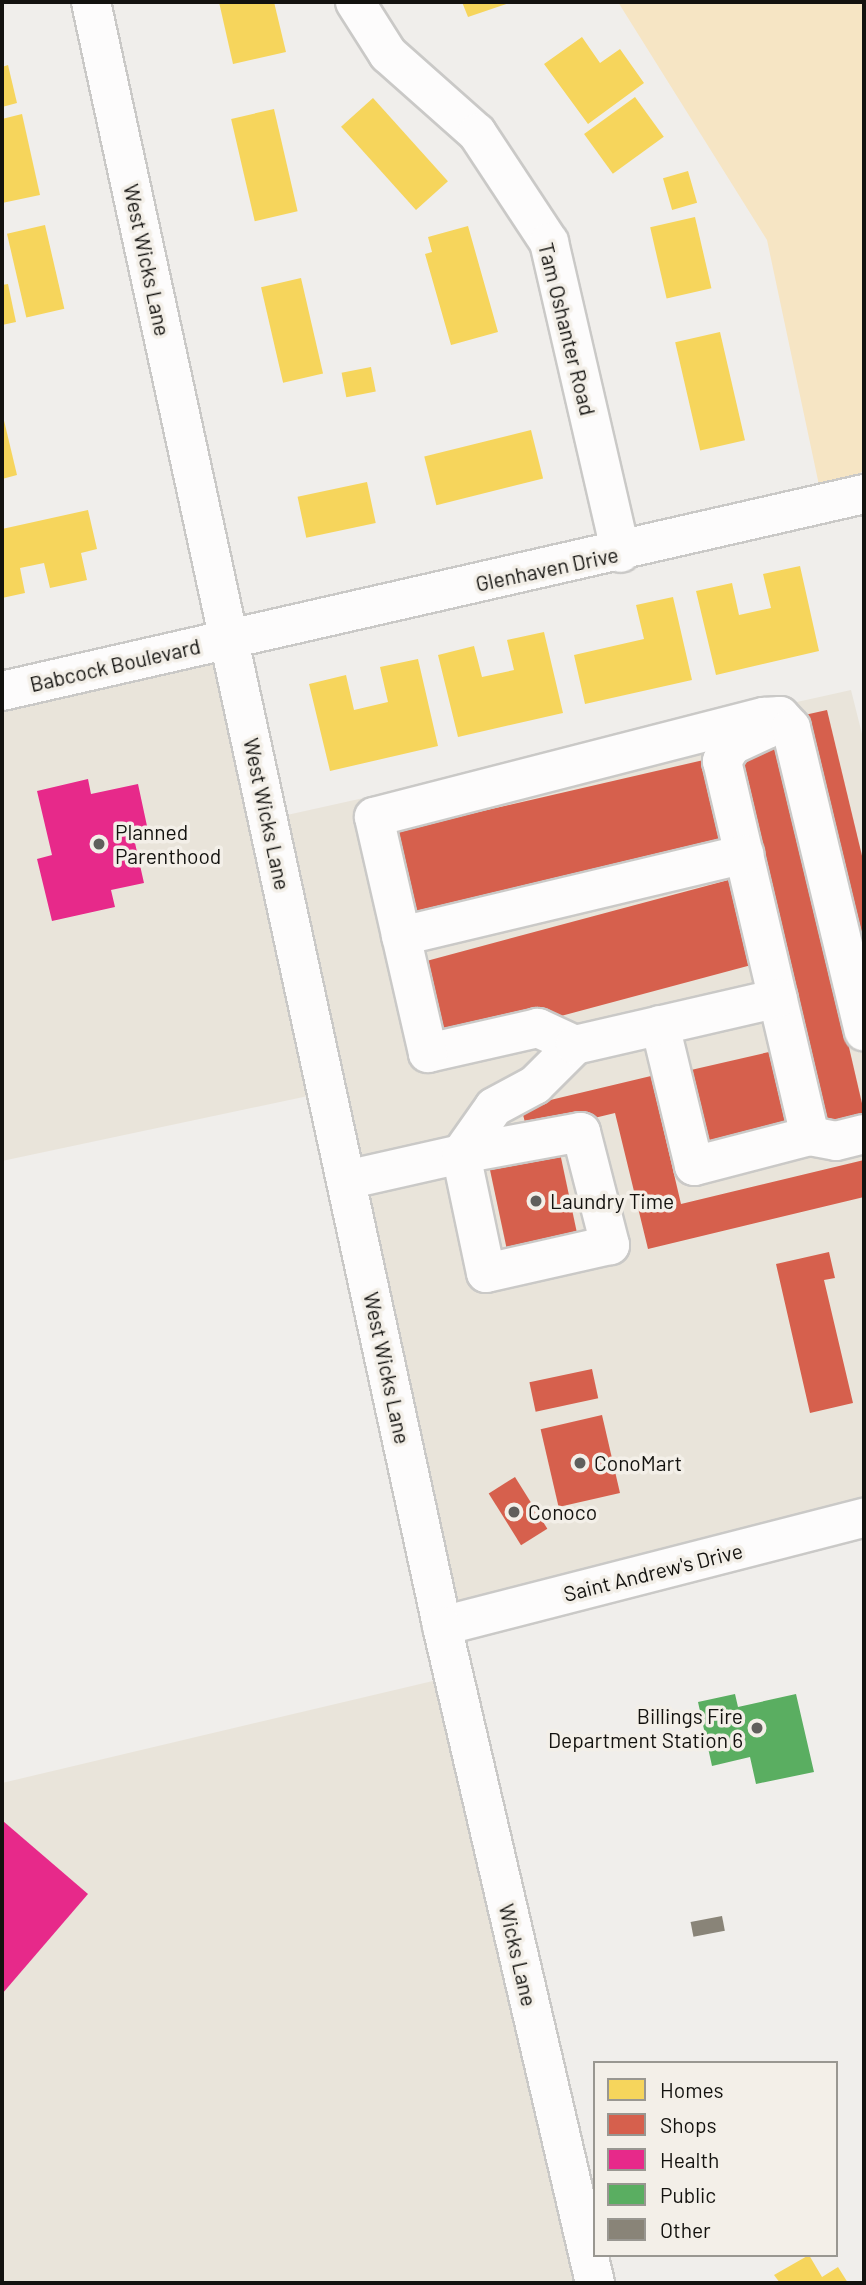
<!DOCTYPE html>
<html>
<head>
<meta charset="utf-8">
<style>
  body { margin:0 }
  #map { position:relative; width:866px; height:2285px; overflow:hidden; background:#f0eeeb; font-family:Barlow,sans-serif }
  div>[style] { position:absolute }
  .built>* { inset:0; background:#e9e4da }
  .green>* { inset:0; background:#f6e5c4 }
  .homes>* { inset:0; background:#f6d55c; transform-origin:0 0 }
  .shops>* { inset:0; background:#d6604d; transform-origin:0 0 }
  .health>* { inset:0; background:#e7298a }
  .public>* { inset:0; background:#5aae61 }
  .building>* { inset:0; background:#898478; transform-origin:0 0 }
  .roads { filter:drop-shadow(2px 0 #cac9c7) drop-shadow(-2px 0 #cac9c7) drop-shadow(0 2px #cac9c7) drop-shadow(0 -2px #cac9c7) }
  .minor>* { height:38px; margin:-19px; padding:0 19px; transform-origin:19px; border-radius:19px; background:#fdfcfc }
  .major>* { height:38px; margin:-19px; padding:0 19px; transform-origin:19px; border-radius:19px; background:#fdfcfc }
  .dots>* { width:19px; height:19px; translate:-50% -50%; box-sizing:border-box; border:4px solid #f3efe8; border-radius:50% }
  span { translate:-50% -50%; white-space:nowrap; text-align:center; line-height:1.15; -webkit-text-stroke:7px #f3efe8; paint-order:stroke }
  .street-label { font-size:21px; color:#13120f }
  .poi-label { font-size:21px; color:#13120f }
  .left { translate:0 -50%; text-align:left }
  .right { translate:-100% -50%; text-align:right }
  .frame { position:absolute; inset:0; border:4px solid #13120f; pointer-events:none }
  .legend { position:absolute; left:593px; top:2061px; width:245px; height:196px; box-sizing:border-box; background:#f3efe8; border:2px solid #999791; margin:0; padding:9px 12px; list-style:none; font-size:21px; color:#13120f }
  .legend li { display:flex; align-items:center; gap:14px; height:35px }
  .legend b { width:35px; border:2px solid #999791 }
</style>
</head>
<body>
<div id="map">
  <div class="built">
    <div style="clip-path:polygon(229px 638px,269px 819px,851px 690px,864px 742px,864px 1518px,442px 1626px,327px 1092px,2px 1161px,2px 692px)"></div>
    <div style="clip-path:polygon(454px 1676px,596px 2283px,2px 2283px,2px 1783px)"></div>
  </div>
  <div class="green">
    <div style="clip-path:polygon(618px 2px,864px 2px,864px 470px,823px 504px,767px 240px)"></div>
  </div>
  <div class="homes">
    <div style="clip-path:polygon(219px 2px,274px 2px,286px 52px,233px 64px)"></div>
    <div style="clip-path:polygon(462px 2px,512px 2px,468px 17px)"></div>
    <div style="clip-path:polygon(582px 37px,600px 63px,620px 49px,644px 83px,588px 124px,544px 64px)"></div>
    <div style="clip-path:polygon(8px 65px,17px 103px,2px 107px,2px 67px)"></div>
    <div style="left:635px;top:97px;width:49px;height:63px;rotate:54deg"></div>
    <div style="left:373px;top:98px;width:112px;height:43px;rotate:48deg"></div>
    <div style="left:274px;top:109px;width:105px;height:44px;rotate:77deg"></div>
    <div style="clip-path:polygon(22px 114px,40px 195px,2px 203px,2px 119px)"></div>
    <div style="left:688px;top:171px;width:33px;height:26px;rotate:74deg"></div>
    <div style="left:695px;top:217px;width:73px;height:46px;rotate:77deg"></div>
    <div style="left:45px;top:225px;width:86px;height:39px;rotate:77deg"></div>
    <div style="clip-path:polygon(468px 226px,498px 332px,451px 345px,425px 254px,432px 252px,428px 237px)"></div>
    <div style="left:301px;top:278px;width:98px;height:41px;rotate:77deg"></div>
    <div style="clip-path:polygon(8px 284px,16px 322px,2px 325px,2px 285px)"></div>
    <div style="left:720px;top:332px;width:111px;height:46px;rotate:77deg"></div>
    <div style="left:371px;top:367px;width:25px;height:30px;rotate:79deg"></div>
    <div style="clip-path:polygon(2px 412px,17px 475px,2px 479px)"></div>
    <div style="left:531px;top:430px;width:50px;height:110px;rotate:76deg"></div>
    <div style="left:367px;top:482px;width:42px;height:71px;rotate:78deg"></div>
    <div style="clip-path:polygon(88px 510px,97px 549px,81px 553px,87px 580px,50px 588px,44px 563px,20px 568px,25px 593px,2px 598px,2px 529px)"></div>
    <div style="clip-path:polygon(800px 566px,819px 651px,716px 675px,696px 591px,732px 583px,739px 615px,771px 608px,763px 574px)"></div>
    <div style="clip-path:polygon(673px 597px,692px 680px,585px 704px,574px 655px,644px 639px,636px 605px)"></div>
    <div style="clip-path:polygon(544px 632px,563px 713px,458px 737px,438px 655px,474px 646px,482px 677px,514px 670px,507px 640px)"></div>
    <div style="clip-path:polygon(418px 659px,438px 746px,330px 771px,309px 684px,346px 675px,354px 710px,388px 702px,380px 667px)"></div>
    <div style="clip-path:polygon(809px 2255px,822px 2277px,838px 2267px,848px 2283px,780px 2283px,774px 2275px)"></div>
  </div>
  <div class="shops">
    <div style="clip-path:polygon(827px 710px,864px 864px,864px 980px,800px 716px)"></div>
    <div style="clip-path:polygon(779px 745px,864px 1112px,864px 1119px,825px 1128px,737px 755px)"></div>
    <div style="left:708px;top:759px;width:87px;height:326px;rotate:77deg"></div>
    <div style="left:736px;top:878px;width:88px;height:331px;rotate:75deg"></div>
    <div style="left:769px;top:1052px;width:86px;height:79px;rotate:77deg"></div>
    <div style="clip-path:polygon(651px 1076px,681px 1204px,864px 1160px,864px 1197px,648px 1249px,615px 1113px,528px 1134px,521px 1107px)"></div>
    <div style="left:560px;top:1153px;width:93px;height:72px;rotate:78deg"></div>
    <div style="clip-path:polygon(829px 1252px,835px 1278px,824px 1280px,853px 1403px,810px 1413px,776px 1264px)"></div>
    <div style="left:592px;top:1369px;width:30px;height:64px;rotate:78deg"></div>
    <div style="left:602px;top:1415px;width:80px;height:63px;rotate:77deg"></div>
    <div style="left:515px;top:1477px;width:61px;height:31px;rotate:58deg"></div>
  </div>
  <div class="health">
    <div style="clip-path:polygon(88px 779px,91px 794px,138px 784px,150px 840px,135px 843px,144px 883px,111px 890px,115px 907px,52px 921px,37px 859px,52px 855px,37px 791px)"></div>
    <div style="clip-path:polygon(3px 1821px,88px 1894px,2px 1994px,2px 1822px)"></div>
  </div>
  <div class="public">
    <div style="clip-path:polygon(735px 1694px,738px 1707px,796px 1694px,814px 1772px,756px 1784px,750px 1757px,712px 1766px,698px 1702px)"></div>
  </div>
  <div class="building">
    <div style="left:722px;top:1916px;width:15px;height:32px;rotate:79deg"></div>
  </div>
  <div class="roads">
    <div class="minor">
      <div style="left:355px;top:2px;width:62px;rotate:57.6deg"></div>
      <div style="left:388px;top:54px;width:119px;rotate:41.6deg"></div>
      <div style="left:477px;top:133px;width:131px;rotate:56.6deg"></div>
      <div style="left:549px;top:242px;width:319px;rotate:77deg"></div>
      <div style="left:2px;top:691px;width:884px;rotate:-12.87deg"></div>
      <div style="left:767px;top:729px;width:38px;rotate:155deg"></div>
      <div style="left:732px;top:745px;width:19px;rotate:122deg"></div>
      <div style="left:722px;top:761px;width:385px;rotate:76.8deg"></div>
      <div style="left:810px;top:1136px;width:26px;rotate:11deg"></div>
      <div style="left:836px;top:1141px;width:29px;rotate:-14deg"></div>
      <div style="left:401px;top:936px;width:353px;rotate:-13.4deg"></div>
      <div style="left:660px;top:1025px;width:145px;rotate:76.4deg"></div>
      <div style="left:694px;top:1166px;width:120px;rotate:-14.5deg"></div>
      <div style="left:575px;top:1045px;width:41px;rotate:-155.3deg"></div>
      <div style="left:538px;top:1028px;width:113px;rotate:167.2deg"></div>
      <div style="left:428px;top:1053px;width:242px;rotate:-102.9deg"></div>
      <div style="left:374px;top:817px;width:403px;rotate:-14.4deg"></div>
      <div style="left:764px;top:717px;width:16px;rotate:-4deg"></div>
      <div style="left:780px;top:716px;width:16px;rotate:47deg"></div>
      <div style="left:791px;top:728px;width:312px;rotate:76.5deg"></div>
      <div style="left:346px;top:1180px;width:118px;rotate:-12.7deg"></div>
      <div style="left:461px;top:1154px;width:122px;rotate:-10.4deg"></div>
      <div style="left:581px;top:1132px;width:117px;rotate:75.6deg"></div>
      <div style="left:610px;top:1245px;width:127px;rotate:167.3deg"></div>
      <div style="left:486px;top:1273px;width:122px;rotate:-101.9deg"></div>
      <div style="left:461px;top:1154px;width:57px;rotate:-54.9deg"></div>
      <div style="left:494px;top:1107px;width:47px;rotate:-28.2deg"></div>
      <div style="left:535px;top:1085px;width:57px;rotate:-45deg"></div>
      <div style="left:575px;top:1045px;width:208px;rotate:-13deg"></div>
      <div style="left:442px;top:1626px;width:436px;rotate:-14.4deg"></div>
    </div>
    <div class="major">
      <div style="left:91px;top:2px;width:1661px;rotate:77.8deg"></div>
      <div style="left:442px;top:1626px;width:675px;rotate:76.89deg"></div>
    </div>
  </div>
  <div class="dots">
    <div style="left:99px;top:844px;background:#605f5c"></div>
    <div style="left:536px;top:1201px;background:#605f5c"></div>
    <div style="left:580px;top:1463px;background:#605f5c"></div>
    <div style="left:514px;top:1512px;background:#605f5c"></div>
    <div style="left:757px;top:1728px;background:#605f5c"></div>
  </div>
  <div class="street-label">
    <span style="left:147px;top:260px;rotate:78deg">West Wicks Lane</span>
    <span style="left:567px;top:329px;rotate:76deg">Tam Oshanter Road</span>
    <span style="left:547px;top:569px;rotate:-12deg">Glenhaven Drive</span>
    <span style="left:115px;top:665px;rotate:-13deg">Babcock Boulevard</span>
    <span style="left:267px;top:814px;rotate:78deg">West Wicks Lane</span>
    <span style="left:387px;top:1368px;rotate:78deg">West Wicks Lane</span>
    <span style="left:653px;top:1572px;rotate:-14deg">Saint Andrew's Drive</span>
    <span style="left:518px;top:1955px;rotate:77deg">Wicks Lane</span>
  </div>
  <div class="poi-label">
    <span class="left" style="left:115px;top:844px">Planned<br>Parenthood</span>
    <span class="left" style="left:550px;top:1201px">Laundry Time</span>
    <span class="left" style="left:594px;top:1463px">ConoMart</span>
    <span class="left" style="left:528px;top:1512px">Conoco</span>
    <span class="right" style="left:743px;top:1728px">Billings Fire<br>Department Station 6</span>
  </div>
  <div class="frame"></div>
  <ul class="legend">
  <li><b style="height:19px;background:#f6d55c"></b>Homes</li>
  <li><b style="height:19px;background:#d6604d"></b>Shops</li>
  <li><b style="height:19px;background:#e7298a"></b>Health</li>
  <li><b style="height:19px;background:#5aae61"></b>Public</li>
  <li><b style="height:19px;background:#898478"></b>Other</li>
  </ul>
</div>
</body>
</html>
